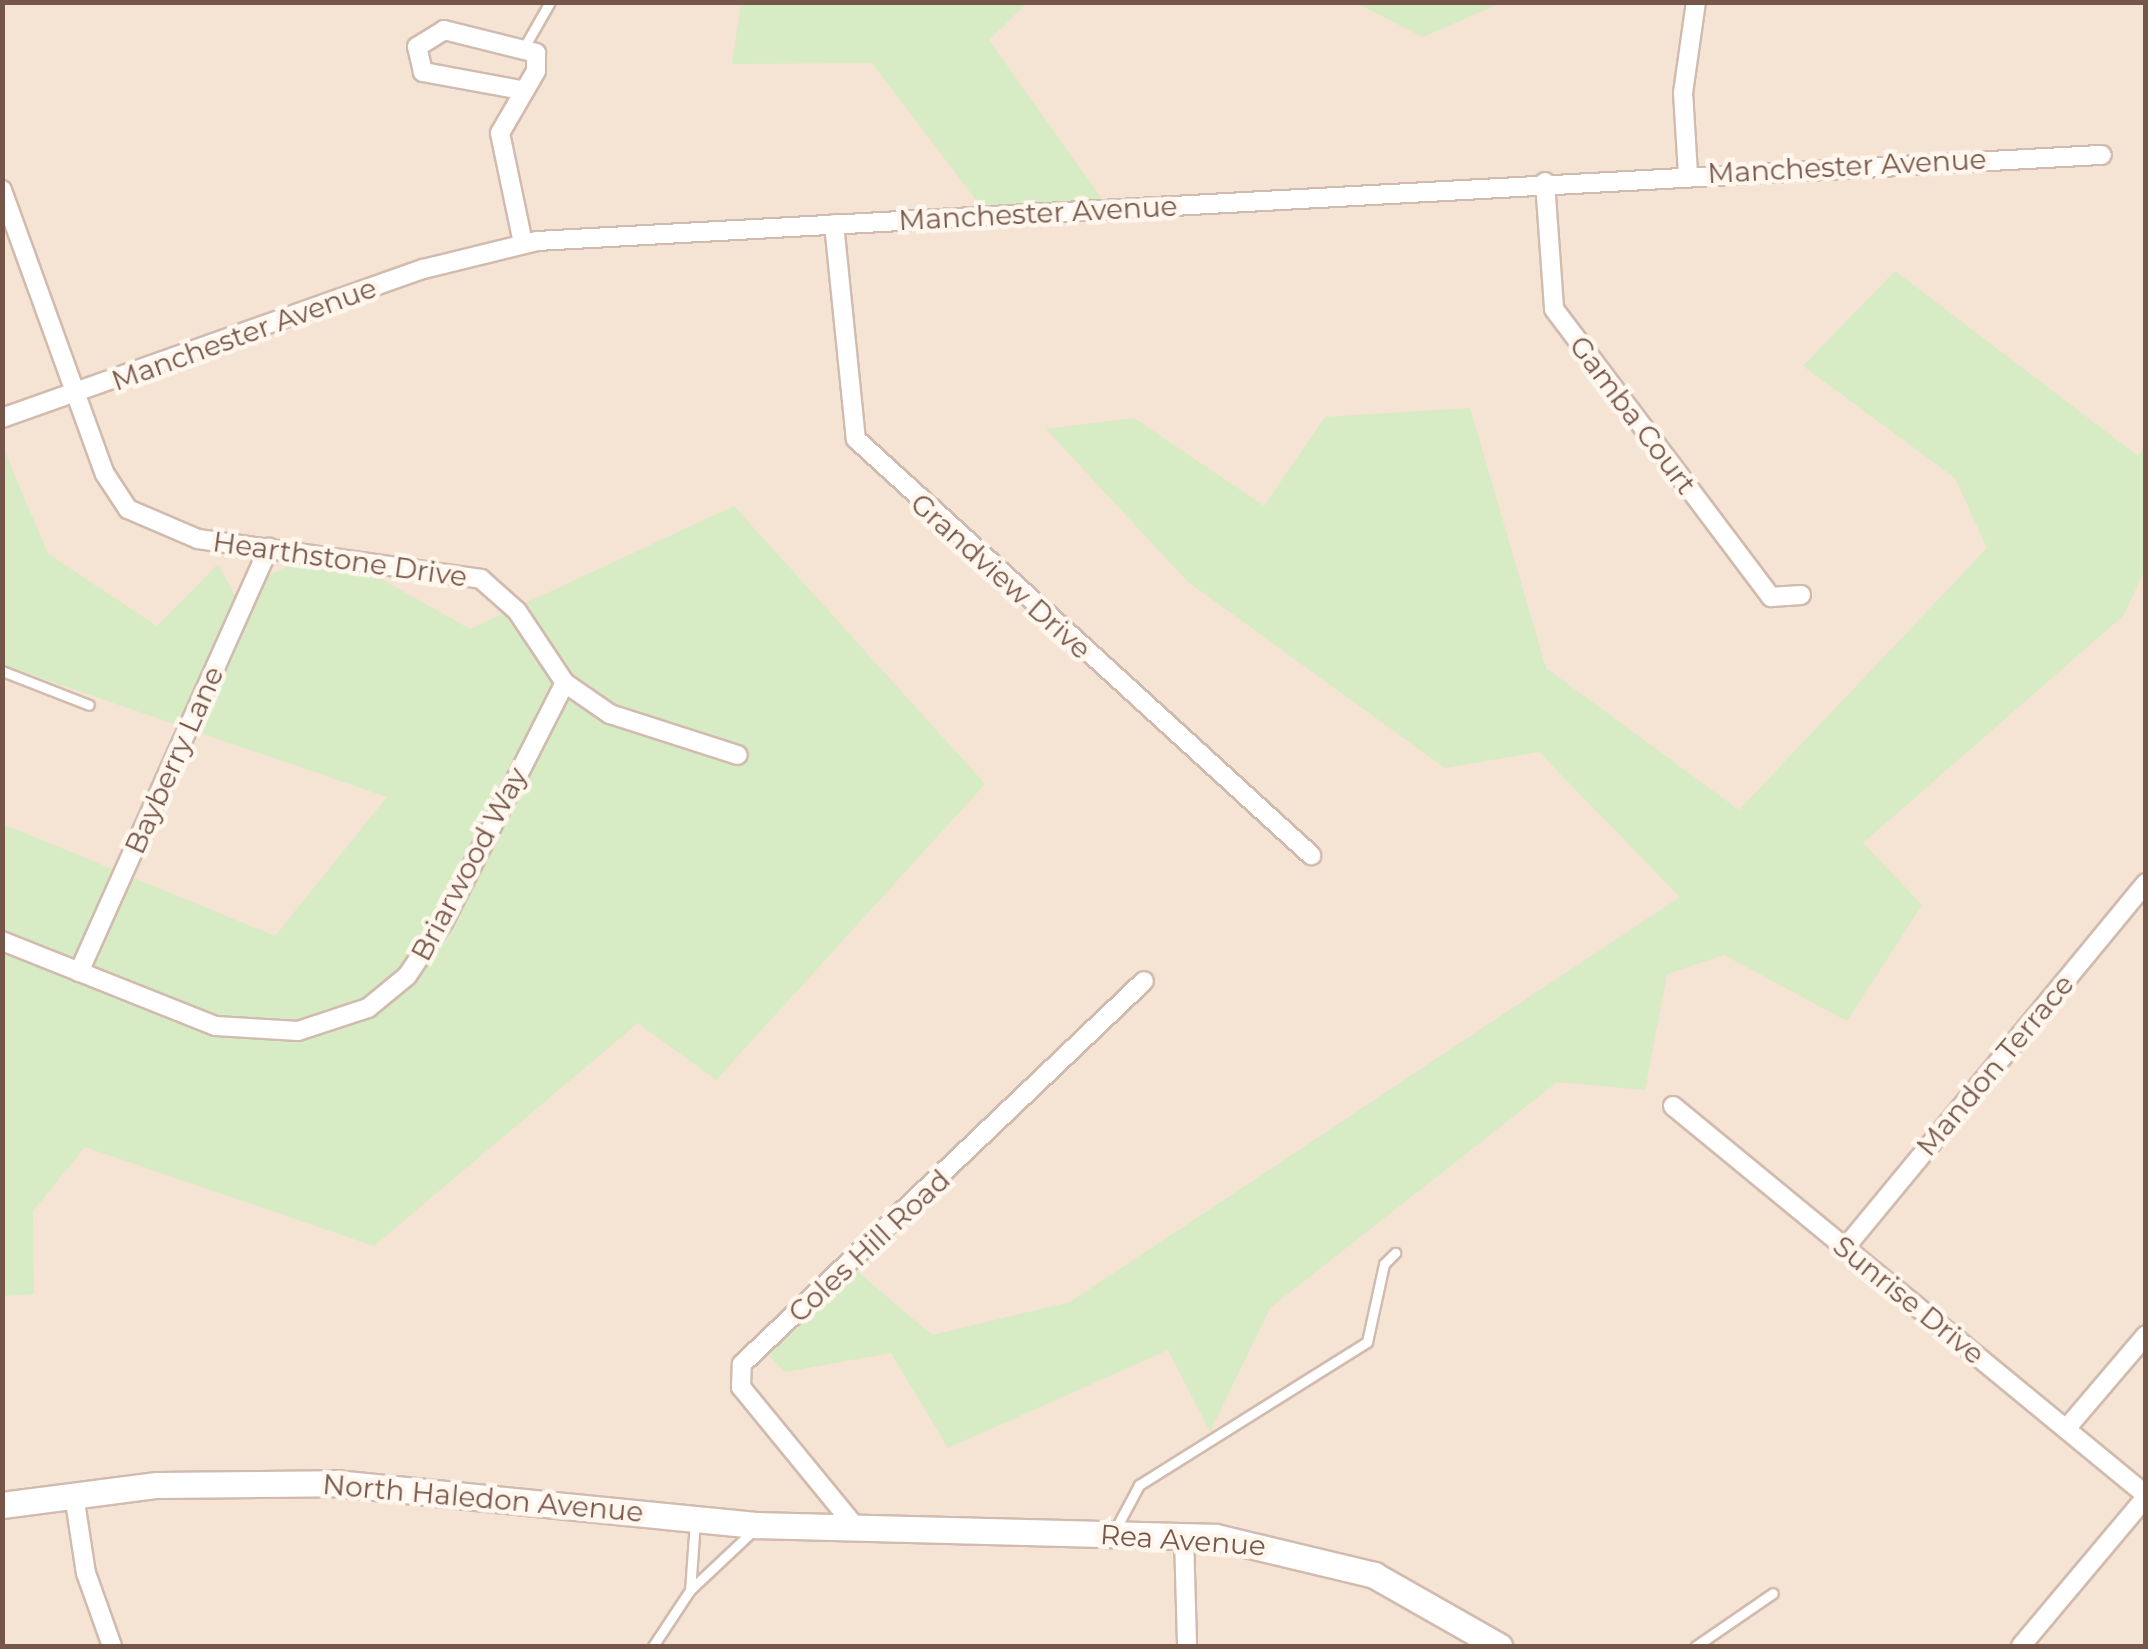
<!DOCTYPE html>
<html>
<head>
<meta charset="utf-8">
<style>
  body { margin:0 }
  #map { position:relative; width:2148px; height:1649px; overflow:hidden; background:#fdf2e6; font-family:Montserrat,sans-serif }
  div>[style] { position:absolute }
  .residential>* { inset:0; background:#f5e3d4; transform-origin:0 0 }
  .green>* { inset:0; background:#d7ebc4 }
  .roads { filter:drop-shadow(2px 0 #d1bbae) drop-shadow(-2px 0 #d1bbae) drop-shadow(0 2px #d1bbae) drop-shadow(0 -2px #d1bbae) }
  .lane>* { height:9px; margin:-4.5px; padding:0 4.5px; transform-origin:4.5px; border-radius:4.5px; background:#fff }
  .street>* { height:18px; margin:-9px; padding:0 9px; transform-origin:9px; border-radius:9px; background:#fff }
  .secondary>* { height:25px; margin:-12.5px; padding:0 12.5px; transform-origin:12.5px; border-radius:12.5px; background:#fff }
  span { translate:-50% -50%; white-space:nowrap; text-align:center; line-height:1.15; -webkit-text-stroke:9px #fff7ed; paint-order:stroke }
  .street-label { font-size:28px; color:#77564a }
  .frame { position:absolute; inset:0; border:5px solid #77564a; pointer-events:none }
</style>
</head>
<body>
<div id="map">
  <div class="residential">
    <div style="left:3px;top:3px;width:2142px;height:1643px"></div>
  </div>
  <div class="green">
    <div style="clip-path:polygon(741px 3px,1027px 3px,989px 40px,1109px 209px,989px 217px,872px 63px,732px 64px)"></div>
    <div style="clip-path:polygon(1356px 3px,1501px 3px,1423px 37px)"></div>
    <div style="clip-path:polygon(1895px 271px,2138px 456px,2145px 448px,2145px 569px,2124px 615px,1863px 843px,1922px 905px,1847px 1021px,1724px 955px,1667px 974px,1645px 1090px,1557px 1082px,1270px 1308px,1210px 1432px,1168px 1350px,948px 1448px,891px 1353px,785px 1372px,759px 1346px,851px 1266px,932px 1335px,1070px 1302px,1680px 897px,1539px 752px,1445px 768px,1188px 582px,1046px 429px,1134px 418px,1264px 506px,1325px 417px,1470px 408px,1546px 668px,1739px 810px,1987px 548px,1955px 478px,1803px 366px)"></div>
    <div style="clip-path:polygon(2px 445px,48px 554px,157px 626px,218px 564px,234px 594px,324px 547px,470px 629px,734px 506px,985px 784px,716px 1080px,638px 1023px,374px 1246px,85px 1147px,33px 1211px,34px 1294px,3px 1296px,3px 824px,275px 936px,387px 797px,3px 665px)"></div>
  </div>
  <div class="roads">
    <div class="lane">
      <div style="left:526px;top:44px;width:48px;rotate:-60.3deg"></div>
      <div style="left:2px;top:671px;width:93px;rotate:21.3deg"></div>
      <div style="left:695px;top:1521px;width:69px;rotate:94.1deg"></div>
      <div style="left:690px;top:1590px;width:89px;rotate:-43.2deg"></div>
      <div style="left:1115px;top:1530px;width:51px;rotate:-61.9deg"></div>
      <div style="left:1139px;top:1485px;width:269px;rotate:-32.1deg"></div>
      <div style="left:1367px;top:1342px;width:80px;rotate:-77.7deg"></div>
      <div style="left:1384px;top:1264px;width:16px;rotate:-45deg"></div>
      <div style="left:653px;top:1646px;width:67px;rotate:-56.5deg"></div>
      <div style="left:1696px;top:1646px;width:93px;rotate:-34.5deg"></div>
    </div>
    <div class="street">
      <div style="left:521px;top:90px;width:100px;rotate:-169.6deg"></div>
      <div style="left:423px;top:72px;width:26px;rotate:-103deg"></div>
      <div style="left:417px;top:47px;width:32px;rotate:-32deg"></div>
      <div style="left:444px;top:30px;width:95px;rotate:14deg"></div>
      <div style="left:536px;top:53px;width:18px;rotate:90deg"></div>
      <div style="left:536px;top:71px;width:72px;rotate:120.1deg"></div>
      <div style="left:500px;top:133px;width:112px;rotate:78.2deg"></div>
      <div style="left:1688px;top:174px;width:81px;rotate:-93.5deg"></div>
      <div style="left:1683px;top:93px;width:92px;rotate:-81.9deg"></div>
      <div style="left:1545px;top:182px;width:127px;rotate:85.9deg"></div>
      <div style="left:1554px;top:309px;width:361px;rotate:53deg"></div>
      <div style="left:1771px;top:597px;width:30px;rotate:-4deg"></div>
      <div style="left:2px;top:190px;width:302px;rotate:70.1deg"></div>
      <div style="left:105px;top:474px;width:42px;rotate:56.7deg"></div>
      <div style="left:128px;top:509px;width:76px;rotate:23.2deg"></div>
      <div style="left:198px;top:539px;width:286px;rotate:8deg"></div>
      <div style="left:481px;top:579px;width:48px;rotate:41.6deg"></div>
      <div style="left:517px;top:611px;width:87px;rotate:56.3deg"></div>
      <div style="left:565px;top:683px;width:55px;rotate:34.6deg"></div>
      <div style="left:610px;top:714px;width:134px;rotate:17.8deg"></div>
      <div style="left:834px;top:224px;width:216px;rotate:84.2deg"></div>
      <div style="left:856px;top:439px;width:617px;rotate:42.44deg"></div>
      <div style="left:2px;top:418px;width:447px;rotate:-19.5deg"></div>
      <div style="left:423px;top:269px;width:117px;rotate:-13.8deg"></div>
      <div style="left:537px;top:241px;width:1567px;rotate:-3.15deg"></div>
      <div style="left:2px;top:941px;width:230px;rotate:21.7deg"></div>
      <div style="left:216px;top:1026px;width:82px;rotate:3.5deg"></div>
      <div style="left:298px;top:1031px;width:74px;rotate:-18.2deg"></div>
      <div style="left:368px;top:1008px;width:50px;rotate:-39.4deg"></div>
      <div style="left:407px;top:976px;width:66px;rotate:-56.1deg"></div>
      <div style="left:444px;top:921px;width:267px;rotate:-63.1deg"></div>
      <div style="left:79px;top:972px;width:465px;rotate:-65.9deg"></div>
      <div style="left:1673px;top:1106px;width:612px;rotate:39.43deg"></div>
      <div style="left:1845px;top:1248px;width:473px;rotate:-50.5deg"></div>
      <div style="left:2066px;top:1429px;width:123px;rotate:-49.6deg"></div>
      <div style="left:74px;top:1495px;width:79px;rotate:81.3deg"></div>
      <div style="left:86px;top:1573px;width:77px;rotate:70.4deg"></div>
      <div style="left:858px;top:1530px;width:185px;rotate:-129.3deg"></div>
      <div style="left:741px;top:1387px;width:23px;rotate:-88deg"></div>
      <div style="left:742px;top:1364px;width:555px;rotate:-43.61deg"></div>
      <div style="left:1184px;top:1536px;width:110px;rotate:88.4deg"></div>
      <div style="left:2021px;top:1646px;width:194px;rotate:-50deg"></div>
    </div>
    <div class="secondary">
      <div style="left:2px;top:1505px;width:156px;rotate:-7.4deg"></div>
      <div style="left:157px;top:1485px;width:178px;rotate:-0.6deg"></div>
      <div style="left:335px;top:1483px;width:425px;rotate:5.7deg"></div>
      <div style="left:758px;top:1525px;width:458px;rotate:1.5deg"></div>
      <div style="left:1216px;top:1537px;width:163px;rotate:13.5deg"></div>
      <div style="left:1374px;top:1575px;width:144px;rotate:29.6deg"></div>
    </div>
  </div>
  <div class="street-label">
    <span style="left:1847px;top:166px;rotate:-3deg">Manchester Avenue</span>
    <span style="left:1038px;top:213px;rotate:-3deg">Manchester Avenue</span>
    <span style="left:244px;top:334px;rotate:-20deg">Manchester Avenue</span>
    <span style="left:1633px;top:415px;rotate:53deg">Gamba Court</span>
    <span style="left:340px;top:559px;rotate:8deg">Hearthstone Drive</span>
    <span style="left:1001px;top:576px;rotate:42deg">Grandview Drive</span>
    <span style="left:174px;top:760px;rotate:-66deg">Bayberry Lane</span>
    <span style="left:469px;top:864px;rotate:-62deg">Briarwood Way</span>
    <span style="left:1995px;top:1065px;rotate:-50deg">Mandon Terrace</span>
    <span style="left:869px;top:1246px;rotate:-43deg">Coles Hill Road</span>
    <span style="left:1909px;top:1300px;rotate:39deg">Sunrise Drive</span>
    <span style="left:483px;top:1498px;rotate:5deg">North Haledon Avenue</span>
    <span style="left:1183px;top:1540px;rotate:4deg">Rea Avenue</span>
  </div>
  <div class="frame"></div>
</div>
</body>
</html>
